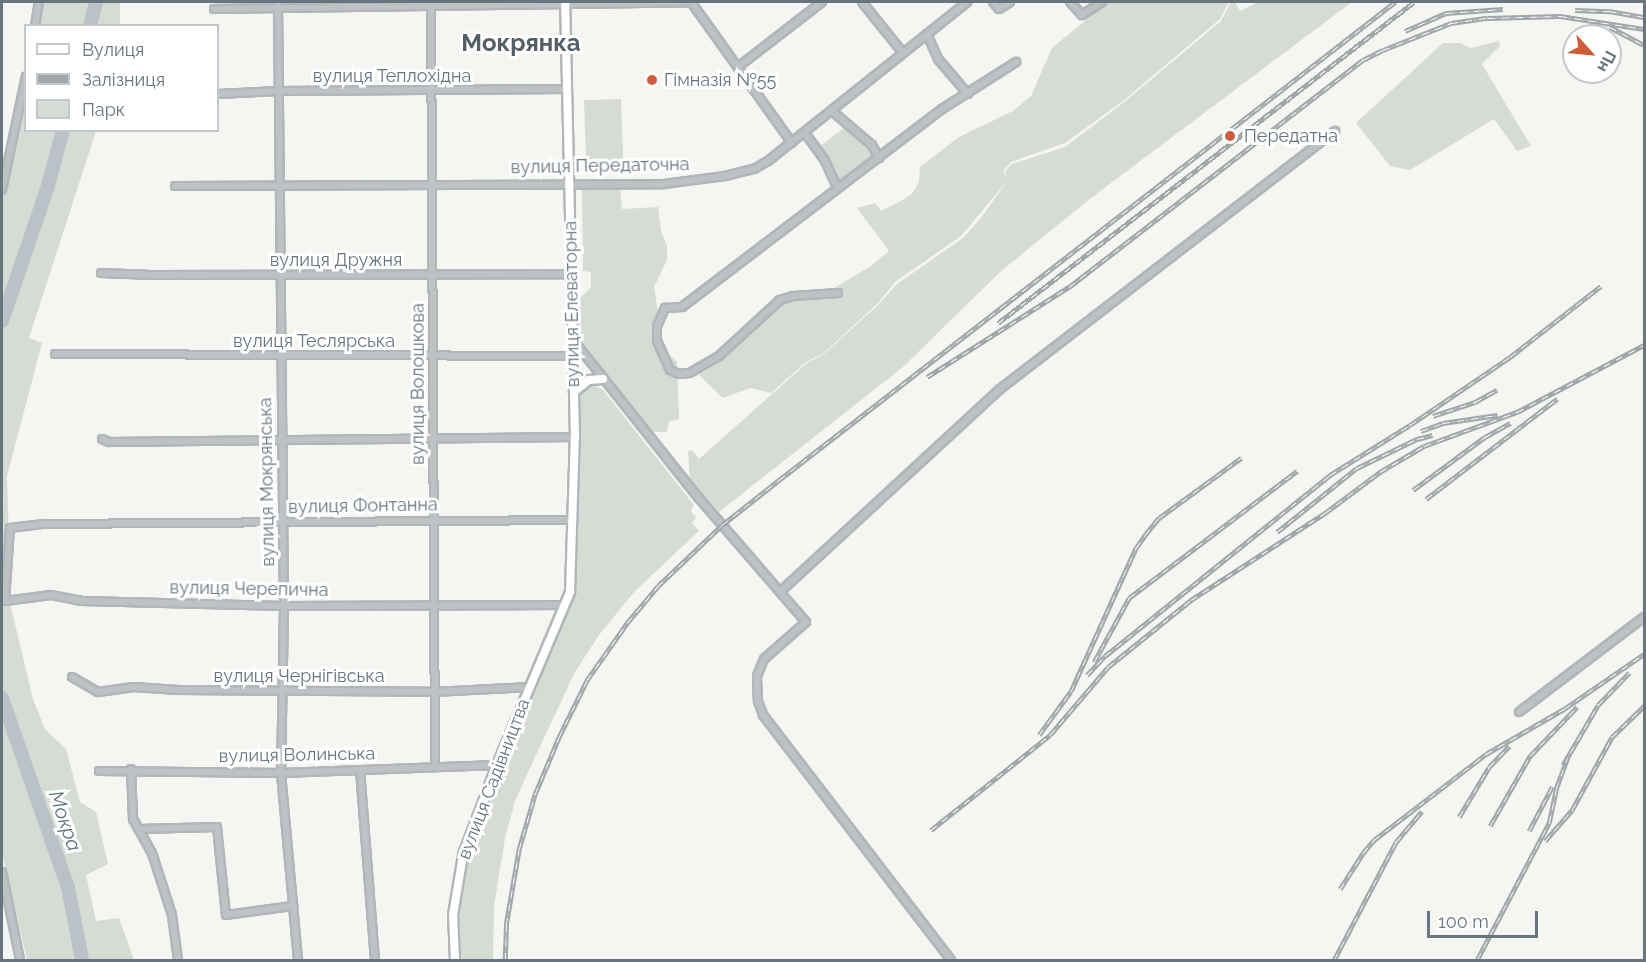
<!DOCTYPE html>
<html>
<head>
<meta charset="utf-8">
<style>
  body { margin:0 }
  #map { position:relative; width:1646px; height:962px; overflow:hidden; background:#f5f5f2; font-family:Raleway,sans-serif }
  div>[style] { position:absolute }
  .green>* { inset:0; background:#d6dbd3; transform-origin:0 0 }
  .river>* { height:14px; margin:-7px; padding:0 7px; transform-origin:7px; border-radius:7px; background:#bac2c7 }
  .roads { filter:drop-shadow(2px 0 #b1b6b9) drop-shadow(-2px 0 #b1b6b9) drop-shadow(0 2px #b1b6b9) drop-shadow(0 -2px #b1b6b9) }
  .street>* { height:6px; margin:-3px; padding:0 3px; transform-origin:3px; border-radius:3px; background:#bec2c5 }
  .secondary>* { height:8px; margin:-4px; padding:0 4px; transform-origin:4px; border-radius:4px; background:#fff }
  .rail>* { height:4.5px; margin-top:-2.25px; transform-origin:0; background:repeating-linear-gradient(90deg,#fff 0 7px,#a0a6aa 0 14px); box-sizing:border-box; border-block:2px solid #a0a6aa }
  .dots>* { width:16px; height:16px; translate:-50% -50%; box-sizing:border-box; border:3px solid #fff; border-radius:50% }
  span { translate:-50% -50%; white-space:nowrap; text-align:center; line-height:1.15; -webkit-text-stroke:6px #fff; paint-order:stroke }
  .street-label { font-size:18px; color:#67757f }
  .poi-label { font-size:18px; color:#67757f }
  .left { translate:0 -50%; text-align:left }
  .water-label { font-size:20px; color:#63757c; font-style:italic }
  .district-label { font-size:24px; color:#545e65; font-weight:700 }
  .frame { position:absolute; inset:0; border:3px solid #67757f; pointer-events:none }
  .legend { position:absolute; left:24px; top:24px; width:195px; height:108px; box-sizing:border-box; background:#fff; border:2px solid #c2c8cc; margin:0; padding:8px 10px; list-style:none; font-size:18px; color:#67757f }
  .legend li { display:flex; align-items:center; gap:12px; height:30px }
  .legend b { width:30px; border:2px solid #c2c8cc }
  .north { position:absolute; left:1562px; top:24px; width:60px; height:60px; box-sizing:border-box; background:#fff; border:2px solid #c2c8cc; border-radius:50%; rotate:117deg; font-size:16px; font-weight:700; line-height:24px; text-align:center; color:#67757f }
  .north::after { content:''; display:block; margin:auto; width:21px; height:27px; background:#ce5b39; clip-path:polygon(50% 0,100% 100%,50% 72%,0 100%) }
  .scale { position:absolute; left:1427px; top:911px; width:111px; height:27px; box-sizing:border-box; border:3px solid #67757f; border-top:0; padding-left:8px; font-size:18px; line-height:21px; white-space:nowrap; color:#67757f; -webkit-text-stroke:4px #fff; paint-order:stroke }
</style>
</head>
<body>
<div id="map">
  <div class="green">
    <div style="left:40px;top:2px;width:80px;height:24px"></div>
    <div style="clip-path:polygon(1108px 2px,1229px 2px,1220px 19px,1123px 101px,1065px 143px,1011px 162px,1003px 171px,1007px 178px,1005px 171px,1012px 164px,1065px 147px,1123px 103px,1221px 21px,1231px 2px,1235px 2px,1240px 11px,1258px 2px,1352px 2px,1091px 198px,1000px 272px,903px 367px,719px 512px,690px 480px,688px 452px,692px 450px,699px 459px,807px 363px,824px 354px,879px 304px,897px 284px,963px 238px,981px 218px,1008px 180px,961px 236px,895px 282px,879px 302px,824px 353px,806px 362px,771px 393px,750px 388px,723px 398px,699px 375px,727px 357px,784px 304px,805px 291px,814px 293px,829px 291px,871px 266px,889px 251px,857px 208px,875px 203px,881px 211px,899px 202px,912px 194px,919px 182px,920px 167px,959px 137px,1013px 111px,1031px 96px,1052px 48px)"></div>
    <div style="clip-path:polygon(1499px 41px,1500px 46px,1482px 64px,1531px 146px,1517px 151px,1494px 119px,1410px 170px,1390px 166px,1356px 123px,1443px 43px,1460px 43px,1471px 48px)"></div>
    <div style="clip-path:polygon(25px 97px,26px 130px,96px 131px,29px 338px,42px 343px,7px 476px,9px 544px,2px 589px,2px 199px,19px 137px)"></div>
    <div style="left:621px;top:99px;width:62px;height:37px;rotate:88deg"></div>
    <div style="clip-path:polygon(845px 127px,871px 150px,875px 157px,843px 182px,839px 182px,818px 148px)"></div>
    <div style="clip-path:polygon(582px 187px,620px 188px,622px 209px,658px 207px,661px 232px,667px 245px,667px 260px,654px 287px,658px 313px,654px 339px,677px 362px,679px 419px,669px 421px,667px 432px,655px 432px,645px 427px,577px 340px,577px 301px,591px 287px,591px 272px,583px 271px)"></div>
    <div style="clip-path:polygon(592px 384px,603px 390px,694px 505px,691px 511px,696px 518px,692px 523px,699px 531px,635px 591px,599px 635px,575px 672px,529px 770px,515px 801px,505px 838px,494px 906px,493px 960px,460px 960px,457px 920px,461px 883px,469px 850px,500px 766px,571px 598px,581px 450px,579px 397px,582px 389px)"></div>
    <div style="clip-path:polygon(9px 599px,33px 699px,45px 729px,66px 749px,80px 802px,96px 812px,108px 864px,86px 875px,96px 921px,119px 918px,134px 960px,27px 960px,2px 853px,2px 602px)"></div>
  </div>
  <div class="river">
    <div style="left:90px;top:26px;width:25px;rotate:-76deg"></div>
    <div style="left:2px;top:321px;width:139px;rotate:-71.2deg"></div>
    <div style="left:47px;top:189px;width:61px;rotate:-74.8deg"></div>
    <div style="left:2px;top:698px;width:200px;rotate:70.8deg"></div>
    <div style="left:68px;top:887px;width:74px;rotate:79.1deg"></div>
  </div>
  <div class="roads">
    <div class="street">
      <div style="left:278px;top:2px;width:604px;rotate:89.43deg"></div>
      <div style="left:284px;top:606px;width:167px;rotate:91deg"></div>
      <div style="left:281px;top:773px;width:188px;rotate:84.8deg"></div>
      <div style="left:431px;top:2px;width:765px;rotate:89.7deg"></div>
      <div style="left:691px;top:2px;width:173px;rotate:54.4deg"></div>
      <div style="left:862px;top:2px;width:65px;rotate:51.2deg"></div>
      <div style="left:993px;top:2px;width:9px;rotate:49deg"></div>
      <div style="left:999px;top:9px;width:13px;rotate:-32deg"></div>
      <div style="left:1070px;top:2px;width:18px;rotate:47deg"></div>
      <div style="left:1082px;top:15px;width:24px;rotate:-33deg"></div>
      <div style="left:214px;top:9px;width:480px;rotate:-0.8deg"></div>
      <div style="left:35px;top:26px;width:24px;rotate:-81deg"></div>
      <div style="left:927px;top:34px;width:27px;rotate:66deg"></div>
      <div style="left:938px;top:59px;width:46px;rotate:49.4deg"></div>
      <div style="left:738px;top:67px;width:106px;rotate:-37.7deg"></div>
      <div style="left:218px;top:94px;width:60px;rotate:-2.9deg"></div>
      <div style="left:278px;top:91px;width:289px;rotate:-0.4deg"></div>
      <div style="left:832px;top:111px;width:52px;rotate:40.4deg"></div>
      <div style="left:872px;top:145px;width:15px;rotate:62deg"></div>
      <div style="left:805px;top:133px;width:34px;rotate:54deg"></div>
      <div style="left:825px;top:161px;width:29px;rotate:65deg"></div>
      <div style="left:175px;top:186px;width:489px;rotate:-0.2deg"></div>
      <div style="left:664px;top:184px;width:62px;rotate:-7.5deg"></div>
      <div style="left:725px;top:176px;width:30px;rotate:-14deg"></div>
      <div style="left:754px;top:169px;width:16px;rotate:-30deg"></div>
      <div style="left:768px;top:161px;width:255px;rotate:-38.6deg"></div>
      <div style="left:2px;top:190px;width:116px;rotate:-78.1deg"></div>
      <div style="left:101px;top:273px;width:51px;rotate:2.2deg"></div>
      <div style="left:152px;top:275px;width:419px;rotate:-0.1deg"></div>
      <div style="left:838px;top:293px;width:45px;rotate:176.2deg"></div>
      <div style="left:793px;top:296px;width:14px;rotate:163deg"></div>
      <div style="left:780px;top:300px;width:83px;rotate:137.4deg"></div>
      <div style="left:719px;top:356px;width:34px;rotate:150deg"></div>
      <div style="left:689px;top:373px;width:10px;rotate:174deg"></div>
      <div style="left:679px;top:374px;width:10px;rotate:-156deg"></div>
      <div style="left:670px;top:370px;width:32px;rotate:-114deg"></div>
      <div style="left:657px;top:341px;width:15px;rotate:-90deg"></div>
      <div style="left:657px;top:326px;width:20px;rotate:-66deg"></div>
      <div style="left:665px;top:308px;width:17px;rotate:-3deg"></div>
      <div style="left:682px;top:307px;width:327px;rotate:-37.3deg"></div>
      <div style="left:942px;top:109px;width:88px;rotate:-32.4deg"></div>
      <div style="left:573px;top:340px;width:201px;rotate:51.5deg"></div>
      <div style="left:698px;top:497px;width:165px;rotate:49.2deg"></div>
      <div style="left:806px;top:622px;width:56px;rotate:138.6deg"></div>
      <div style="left:764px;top:659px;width:18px;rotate:112deg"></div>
      <div style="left:757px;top:676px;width:25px;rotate:88deg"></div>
      <div style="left:758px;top:701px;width:15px;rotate:70deg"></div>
      <div style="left:763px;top:715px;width:309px;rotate:52.5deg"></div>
      <div style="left:55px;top:354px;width:518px;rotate:0.22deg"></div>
      <div style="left:102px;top:439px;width:8px;rotate:23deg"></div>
      <div style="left:109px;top:442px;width:466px;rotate:-0.6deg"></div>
      <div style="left:780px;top:592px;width:299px;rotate:-42.7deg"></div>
      <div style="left:1000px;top:389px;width:423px;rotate:-37.6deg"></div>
      <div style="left:565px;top:605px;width:281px;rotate:179.8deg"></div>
      <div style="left:284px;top:606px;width:202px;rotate:-178.6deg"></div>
      <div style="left:82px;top:601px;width:32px;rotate:-169deg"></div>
      <div style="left:51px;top:595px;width:46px;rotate:172.6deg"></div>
      <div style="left:5px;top:601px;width:73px;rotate:-86.1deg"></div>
      <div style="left:10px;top:528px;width:34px;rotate:-7deg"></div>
      <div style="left:44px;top:524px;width:529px;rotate:-0.43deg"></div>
      <div style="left:72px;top:677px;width:30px;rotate:30deg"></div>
      <div style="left:98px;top:692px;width:36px;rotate:-8deg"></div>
      <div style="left:134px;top:687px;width:44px;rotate:3.9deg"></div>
      <div style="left:178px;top:690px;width:255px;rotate:0.4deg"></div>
      <div style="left:433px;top:692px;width:98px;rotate:-2.9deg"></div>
      <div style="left:1519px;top:712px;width:157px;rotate:-37.2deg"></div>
      <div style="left:131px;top:769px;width:50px;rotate:87.7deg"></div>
      <div style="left:133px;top:819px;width:39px;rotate:61deg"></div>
      <div style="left:152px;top:853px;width:65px;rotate:72.1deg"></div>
      <div style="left:172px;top:915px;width:45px;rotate:82.4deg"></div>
      <div style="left:360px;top:770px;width:191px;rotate:85.5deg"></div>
      <div style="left:99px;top:771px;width:182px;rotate:0.6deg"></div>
      <div style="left:281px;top:773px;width:216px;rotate:-2.1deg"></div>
      <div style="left:139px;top:829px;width:78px;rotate:-1.5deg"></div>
      <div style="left:217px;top:827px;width:88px;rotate:84.2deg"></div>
      <div style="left:226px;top:915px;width:68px;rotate:-7.7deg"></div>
      <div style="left:2px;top:872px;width:90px;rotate:78.4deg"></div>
    </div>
    <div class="secondary">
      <div style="left:574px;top:392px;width:19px;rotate:-39deg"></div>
      <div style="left:589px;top:380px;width:14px;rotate:-4deg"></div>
      <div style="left:455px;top:960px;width:45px;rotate:-92.5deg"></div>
      <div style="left:453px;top:915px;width:61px;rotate:-80.5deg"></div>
      <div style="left:463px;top:855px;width:96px;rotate:-69.3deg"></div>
      <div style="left:497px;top:765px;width:188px;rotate:-67.1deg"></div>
      <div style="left:570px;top:592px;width:155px;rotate:-88.2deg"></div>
      <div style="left:575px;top:437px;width:435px;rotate:-91.3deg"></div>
    </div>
  </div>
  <div class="rail">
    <div style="left:1575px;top:10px;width:34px;rotate:2deg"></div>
    <div style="left:1609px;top:11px;width:36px;rotate:10deg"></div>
    <div style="left:1610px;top:27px;width:38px;rotate:28deg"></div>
    <div style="left:1405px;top:31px;width:45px;rotate:-23.7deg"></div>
    <div style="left:1446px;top:13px;width:57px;rotate:-4deg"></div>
    <div style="left:998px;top:323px;width:525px;rotate:-37.66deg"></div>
    <div style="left:927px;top:377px;width:168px;rotate:-32.4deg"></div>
    <div style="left:1069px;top:287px;width:371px;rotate:-37.7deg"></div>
    <div style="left:1363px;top:60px;width:22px;rotate:-27deg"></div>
    <div style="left:1383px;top:50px;width:73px;rotate:-21.7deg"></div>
    <div style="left:1451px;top:23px;width:37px;rotate:-8deg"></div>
    <div style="left:1488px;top:18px;width:72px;rotate:-1.6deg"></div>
    <div style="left:1560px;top:16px;width:85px;rotate:8.8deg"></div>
    <div style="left:1433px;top:416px;width:44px;rotate:-18.4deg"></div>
    <div style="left:1475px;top:402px;width:25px;rotate:-29deg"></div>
    <div style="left:1421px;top:431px;width:23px;rotate:-20deg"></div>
    <div style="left:1443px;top:423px;width:55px;rotate:-8.4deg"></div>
    <div style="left:1413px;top:490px;width:89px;rotate:-36.4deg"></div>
    <div style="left:1485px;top:437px;width:29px;rotate:-29deg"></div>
    <div style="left:1426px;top:499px;width:165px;rotate:-37.4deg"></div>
    <div style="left:1277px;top:532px;width:102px;rotate:-38.7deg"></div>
    <div style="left:1357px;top:468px;width:67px;rotate:-25.8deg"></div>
    <div style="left:1417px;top:439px;width:16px;rotate:-14deg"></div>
    <div style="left:1094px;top:662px;width:73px;rotate:-61.3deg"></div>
    <div style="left:1129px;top:598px;width:211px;rotate:-37.1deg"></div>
    <div style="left:1087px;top:675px;width:26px;rotate:-47deg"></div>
    <div style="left:1105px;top:656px;width:289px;rotate:-38.8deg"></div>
    <div style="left:1330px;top:475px;width:94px;rotate:-32deg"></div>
    <div style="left:1410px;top:425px;width:121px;rotate:-34.2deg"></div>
    <div style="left:1510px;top:357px;width:115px;rotate:-38deg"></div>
    <div style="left:1039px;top:735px;width:54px;rotate:-54deg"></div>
    <div style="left:1071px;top:691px;width:157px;rotate:-65.6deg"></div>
    <div style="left:1136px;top:548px;width:16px;rotate:-55deg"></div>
    <div style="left:1145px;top:535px;width:22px;rotate:-51deg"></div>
    <div style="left:1159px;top:518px;width:102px;rotate:-36.2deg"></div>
    <div style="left:1563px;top:765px;width:69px;rotate:-59.7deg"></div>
    <div style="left:1598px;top:705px;width:45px;rotate:-45.9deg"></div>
    <div style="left:1459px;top:817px;width:58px;rotate:-59deg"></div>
    <div style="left:1489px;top:767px;width:29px;rotate:-46deg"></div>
    <div style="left:1490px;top:826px;width:81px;rotate:-60.3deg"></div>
    <div style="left:1530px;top:756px;width:68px;rotate:-46.2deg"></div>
    <div style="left:931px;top:830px;width:152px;rotate:-38.6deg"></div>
    <div style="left:1050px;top:735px;width:89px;rotate:-49.5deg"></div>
    <div style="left:1108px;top:667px;width:107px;rotate:-38.9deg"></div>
    <div style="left:1191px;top:600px;width:160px;rotate:-33deg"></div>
    <div style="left:1325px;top:513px;width:69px;rotate:-36.7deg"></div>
    <div style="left:1380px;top:472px;width:51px;rotate:-30.6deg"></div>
    <div style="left:1424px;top:446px;width:99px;rotate:-20.1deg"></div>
    <div style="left:1517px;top:412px;width:144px;rotate:-27.8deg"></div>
    <div style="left:1529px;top:831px;width:50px;rotate:-62.4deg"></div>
    <div style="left:1545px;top:841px;width:41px;rotate:-48.9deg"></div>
    <div style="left:1572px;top:810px;width:83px;rotate:-61.3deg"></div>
    <div style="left:1612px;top:737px;width:45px;rotate:-44.1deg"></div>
    <div style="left:1340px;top:889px;width:43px;rotate:-57.4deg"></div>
    <div style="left:1363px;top:853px;width:17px;rotate:-50deg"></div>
    <div style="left:1374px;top:840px;width:141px;rotate:-37.5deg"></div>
    <div style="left:1486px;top:754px;width:90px;rotate:-30deg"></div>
    <div style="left:1564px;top:709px;width:97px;rotate:-34.5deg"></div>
    <div style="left:505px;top:960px;width:35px;rotate:-88deg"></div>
    <div style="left:506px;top:925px;width:77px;rotate:-80.3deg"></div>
    <div style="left:519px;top:849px;width:57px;rotate:-73.8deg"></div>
    <div style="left:535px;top:794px;width:62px;rotate:-67.2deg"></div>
    <div style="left:559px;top:737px;width:64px;rotate:-63.8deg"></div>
    <div style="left:587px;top:680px;width:70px;rotate:-54.9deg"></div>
    <div style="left:627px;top:623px;width:48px;rotate:-50deg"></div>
    <div style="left:658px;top:586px;width:88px;rotate:-43.6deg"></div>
    <div style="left:722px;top:525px;width:73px;rotate:-38.3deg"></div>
    <div style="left:779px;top:480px;width:780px;rotate:-37.81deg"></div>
    <div style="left:1334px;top:960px;width:133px;rotate:-62.3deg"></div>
    <div style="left:1396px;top:842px;width:40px;rotate:-50deg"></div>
    <div style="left:1477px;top:960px;width:155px;rotate:-62.3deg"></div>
    <div style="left:1549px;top:823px;width:35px;rotate:-78deg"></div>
    <div style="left:1556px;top:789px;width:33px;rotate:-70deg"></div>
  </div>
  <div class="dots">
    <div style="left:652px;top:80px;background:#ce5b39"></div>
    <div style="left:1230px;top:136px;background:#ce5b39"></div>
  </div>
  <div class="street-label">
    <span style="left:392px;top:76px">вулиця Теплохідна</span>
    <span style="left:600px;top:166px;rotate:-1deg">вулиця Передаточна</span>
    <span style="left:336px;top:260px">вулиця Дружня</span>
    <span style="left:572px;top:304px;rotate:-91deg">вулиця Елеваторна</span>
    <span style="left:314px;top:341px">вулиця Теслярська</span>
    <span style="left:418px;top:384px;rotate:-90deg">вулиця Волошкова</span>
    <span style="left:267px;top:482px;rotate:-91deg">вулиця Мокрянська</span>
    <span style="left:363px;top:506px;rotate:-1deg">вулиця Фонтанна</span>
    <span style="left:249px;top:589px;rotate:1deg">вулиця Черепична</span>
    <span style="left:299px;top:676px">вулиця Чернігівська</span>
    <span style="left:297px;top:755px;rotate:-1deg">вулиця Волинська</span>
    <span style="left:494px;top:779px;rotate:-69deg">вулиця Садівництва</span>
  </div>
  <div class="poi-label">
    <span class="left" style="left:664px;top:80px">Гімназія №55</span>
    <span class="left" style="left:1244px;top:136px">Передатна</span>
  </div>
  <div class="water-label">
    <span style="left:65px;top:821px;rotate:71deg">Мокра</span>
  </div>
  <div class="district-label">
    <span style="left:521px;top:43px">Мокрянка</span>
  </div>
  <div class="frame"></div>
  <ul class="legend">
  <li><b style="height:8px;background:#fff"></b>Вулиця</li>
  <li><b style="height:8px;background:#a0a6aa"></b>Залізниця</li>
  <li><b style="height:16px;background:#d6dbd3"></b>Парк</li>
  </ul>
  <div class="north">Пн</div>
  <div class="scale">100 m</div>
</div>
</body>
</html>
